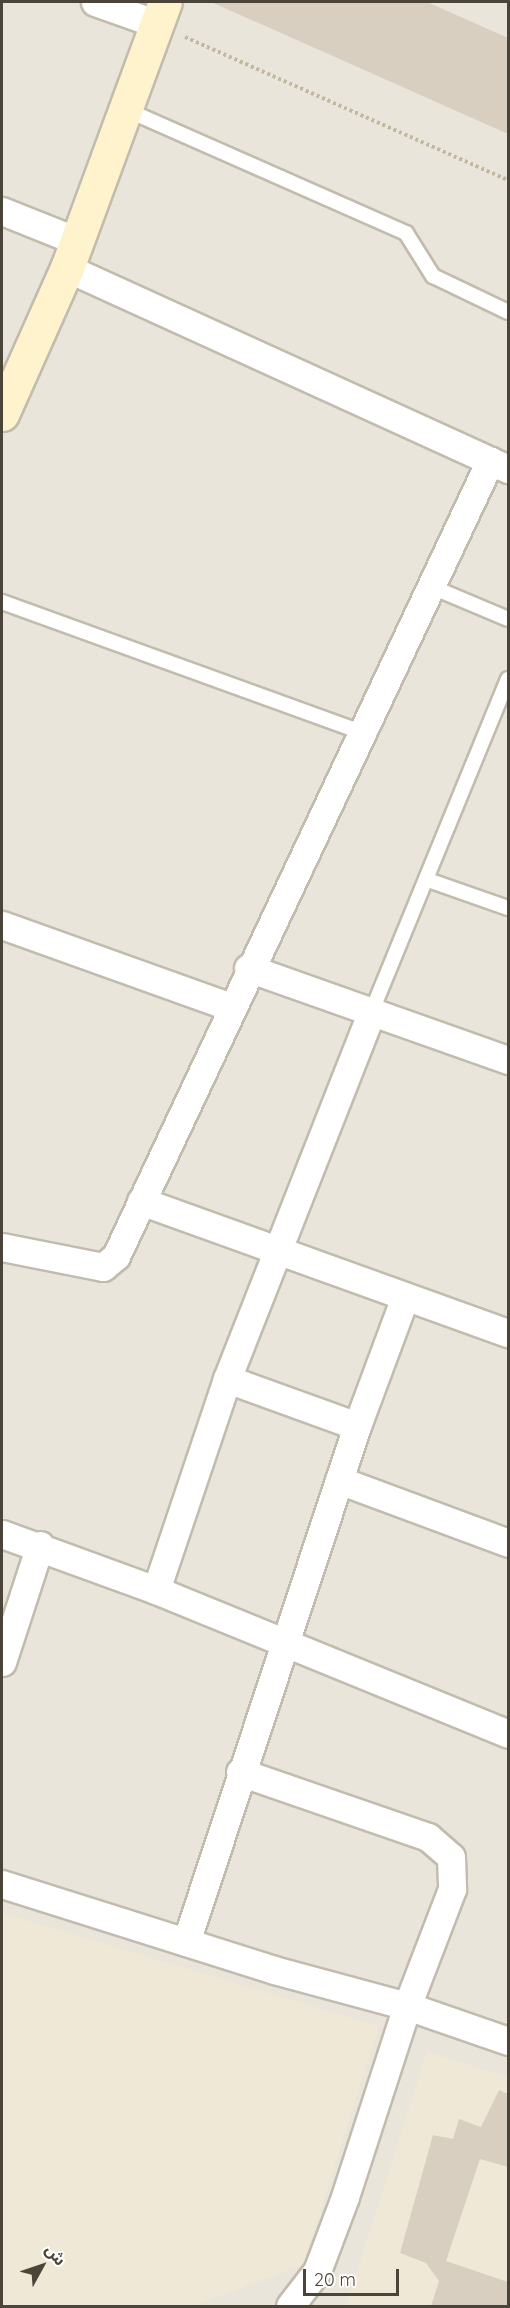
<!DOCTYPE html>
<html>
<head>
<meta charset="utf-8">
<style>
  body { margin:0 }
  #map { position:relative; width:510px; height:2308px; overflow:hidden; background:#f6f3ec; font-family:Quicksand,"Noto Sans Arabic",sans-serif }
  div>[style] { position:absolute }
  .residential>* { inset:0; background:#eae5da; transform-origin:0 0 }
  .education>* { inset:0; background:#efe8d6 }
  .building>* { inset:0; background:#d8cfc1 }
  .path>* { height:4px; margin-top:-2px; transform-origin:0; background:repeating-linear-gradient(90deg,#c4b79f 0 3px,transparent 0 6px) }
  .roads { filter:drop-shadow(2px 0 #c2bbae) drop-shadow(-2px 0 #c2bbae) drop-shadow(0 2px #c2bbae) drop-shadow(0 -2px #c2bbae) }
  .lane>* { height:14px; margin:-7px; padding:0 7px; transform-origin:7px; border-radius:7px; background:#fff }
  .street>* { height:27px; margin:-13.5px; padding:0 13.5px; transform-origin:13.5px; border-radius:13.5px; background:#fff }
  .secondary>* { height:33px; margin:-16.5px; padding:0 16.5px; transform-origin:16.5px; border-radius:16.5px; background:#fff3cd }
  span { translate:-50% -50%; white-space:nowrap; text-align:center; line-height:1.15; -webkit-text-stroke:5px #fff; paint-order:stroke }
  .frame { position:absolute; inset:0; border:3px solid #4b4439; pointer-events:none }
  .north { position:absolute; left:12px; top:2236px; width:60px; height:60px; -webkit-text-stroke:4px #fff; paint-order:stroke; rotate:50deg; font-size:16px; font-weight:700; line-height:24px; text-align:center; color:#4b4439 }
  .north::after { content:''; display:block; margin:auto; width:21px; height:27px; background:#4b4439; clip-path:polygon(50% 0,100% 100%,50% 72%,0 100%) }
  .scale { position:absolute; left:303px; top:2269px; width:96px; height:27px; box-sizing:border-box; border:3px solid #4b4439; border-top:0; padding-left:8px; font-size:18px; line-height:21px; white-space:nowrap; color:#4b4439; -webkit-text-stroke:4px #fff; paint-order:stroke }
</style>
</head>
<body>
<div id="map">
  <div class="residential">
    <div style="left:2px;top:2px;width:506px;height:2304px"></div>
  </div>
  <div class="education">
    <div style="clip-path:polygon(2px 1913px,379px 2026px,303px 2265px,192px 2306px,2px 2306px)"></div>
    <div style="clip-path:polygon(427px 2052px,508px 2077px,508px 2306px,346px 2306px)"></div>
  </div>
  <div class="building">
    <div style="clip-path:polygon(211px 2px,427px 2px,508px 38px,508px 134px)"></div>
    <div style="clip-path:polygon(499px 2090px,508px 2094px,508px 2167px,480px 2159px,446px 2261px,508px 2282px,508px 2306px,431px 2306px,439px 2281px,426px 2263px,400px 2253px,433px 2135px,453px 2139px,459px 2119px,481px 2127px)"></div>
  </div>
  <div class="path">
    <div style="left:185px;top:37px;width:353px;rotate:23.9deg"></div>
  </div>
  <div class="roads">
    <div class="lane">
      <div style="left:127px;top:110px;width:305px;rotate:23.8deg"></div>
      <div style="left:406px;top:233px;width:51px;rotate:57.9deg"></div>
      <div style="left:433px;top:276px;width:83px;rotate:25.6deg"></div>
      <div style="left:432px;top:587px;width:82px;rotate:22.8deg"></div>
      <div style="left:2px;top:602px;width:384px;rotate:19.9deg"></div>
      <div style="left:428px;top:880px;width:85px;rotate:19.3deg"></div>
      <div style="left:371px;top:1013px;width:361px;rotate:-67.7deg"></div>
    </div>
    <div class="street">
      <div style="left:95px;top:2px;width:66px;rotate:19.5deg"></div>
      <div style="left:2px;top:211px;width:81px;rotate:21.8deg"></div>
      <div style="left:67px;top:268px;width:485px;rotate:24.5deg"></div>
      <div style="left:2px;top:925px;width:243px;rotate:19.7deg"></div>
      <div style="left:248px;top:968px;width:276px;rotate:19.5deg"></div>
      <div style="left:141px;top:1201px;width:390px;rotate:19.8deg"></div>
      <div style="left:2px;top:1247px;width:103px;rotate:11.2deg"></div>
      <div style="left:103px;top:1267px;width:17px;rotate:-40deg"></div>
      <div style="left:116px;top:1256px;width:879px;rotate:-64.81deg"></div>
      <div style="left:227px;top:1379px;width:138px;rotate:19.9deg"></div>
      <div style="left:339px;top:1480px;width:180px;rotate:20.4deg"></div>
      <div style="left:2px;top:1534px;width:164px;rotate:20deg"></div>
      <div style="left:156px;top:1590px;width:380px;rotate:22.2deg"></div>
      <div style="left:156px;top:1590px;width:223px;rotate:-71.4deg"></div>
      <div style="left:227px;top:1379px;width:393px;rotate:-68.5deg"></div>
      <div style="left:2px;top:1662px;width:123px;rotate:-72deg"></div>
      <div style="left:240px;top:1772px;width:199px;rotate:19.1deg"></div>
      <div style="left:428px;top:1837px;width:30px;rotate:41deg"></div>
      <div style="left:451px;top:1857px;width:32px;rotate:88deg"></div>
      <div style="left:452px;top:1889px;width:125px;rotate:111deg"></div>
      <div style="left:407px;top:2006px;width:201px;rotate:108deg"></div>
      <div style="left:345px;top:2197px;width:79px;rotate:110.7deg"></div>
      <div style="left:317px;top:2271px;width:44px;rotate:127.6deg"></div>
      <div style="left:2px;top:1884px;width:285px;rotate:17.5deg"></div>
      <div style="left:274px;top:1970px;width:138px;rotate:15.1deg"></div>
      <div style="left:407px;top:2006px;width:107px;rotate:19.1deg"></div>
      <div style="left:186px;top:1942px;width:544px;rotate:-71.67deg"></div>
      <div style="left:357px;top:1426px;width:138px;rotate:-69.6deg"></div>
    </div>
    <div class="secondary">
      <div style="left:2px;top:414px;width:160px;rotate:-66deg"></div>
      <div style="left:67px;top:268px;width:283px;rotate:-69.8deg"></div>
    </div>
  </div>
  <div class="frame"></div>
  <div class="north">ش</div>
  <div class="scale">20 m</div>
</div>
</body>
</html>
